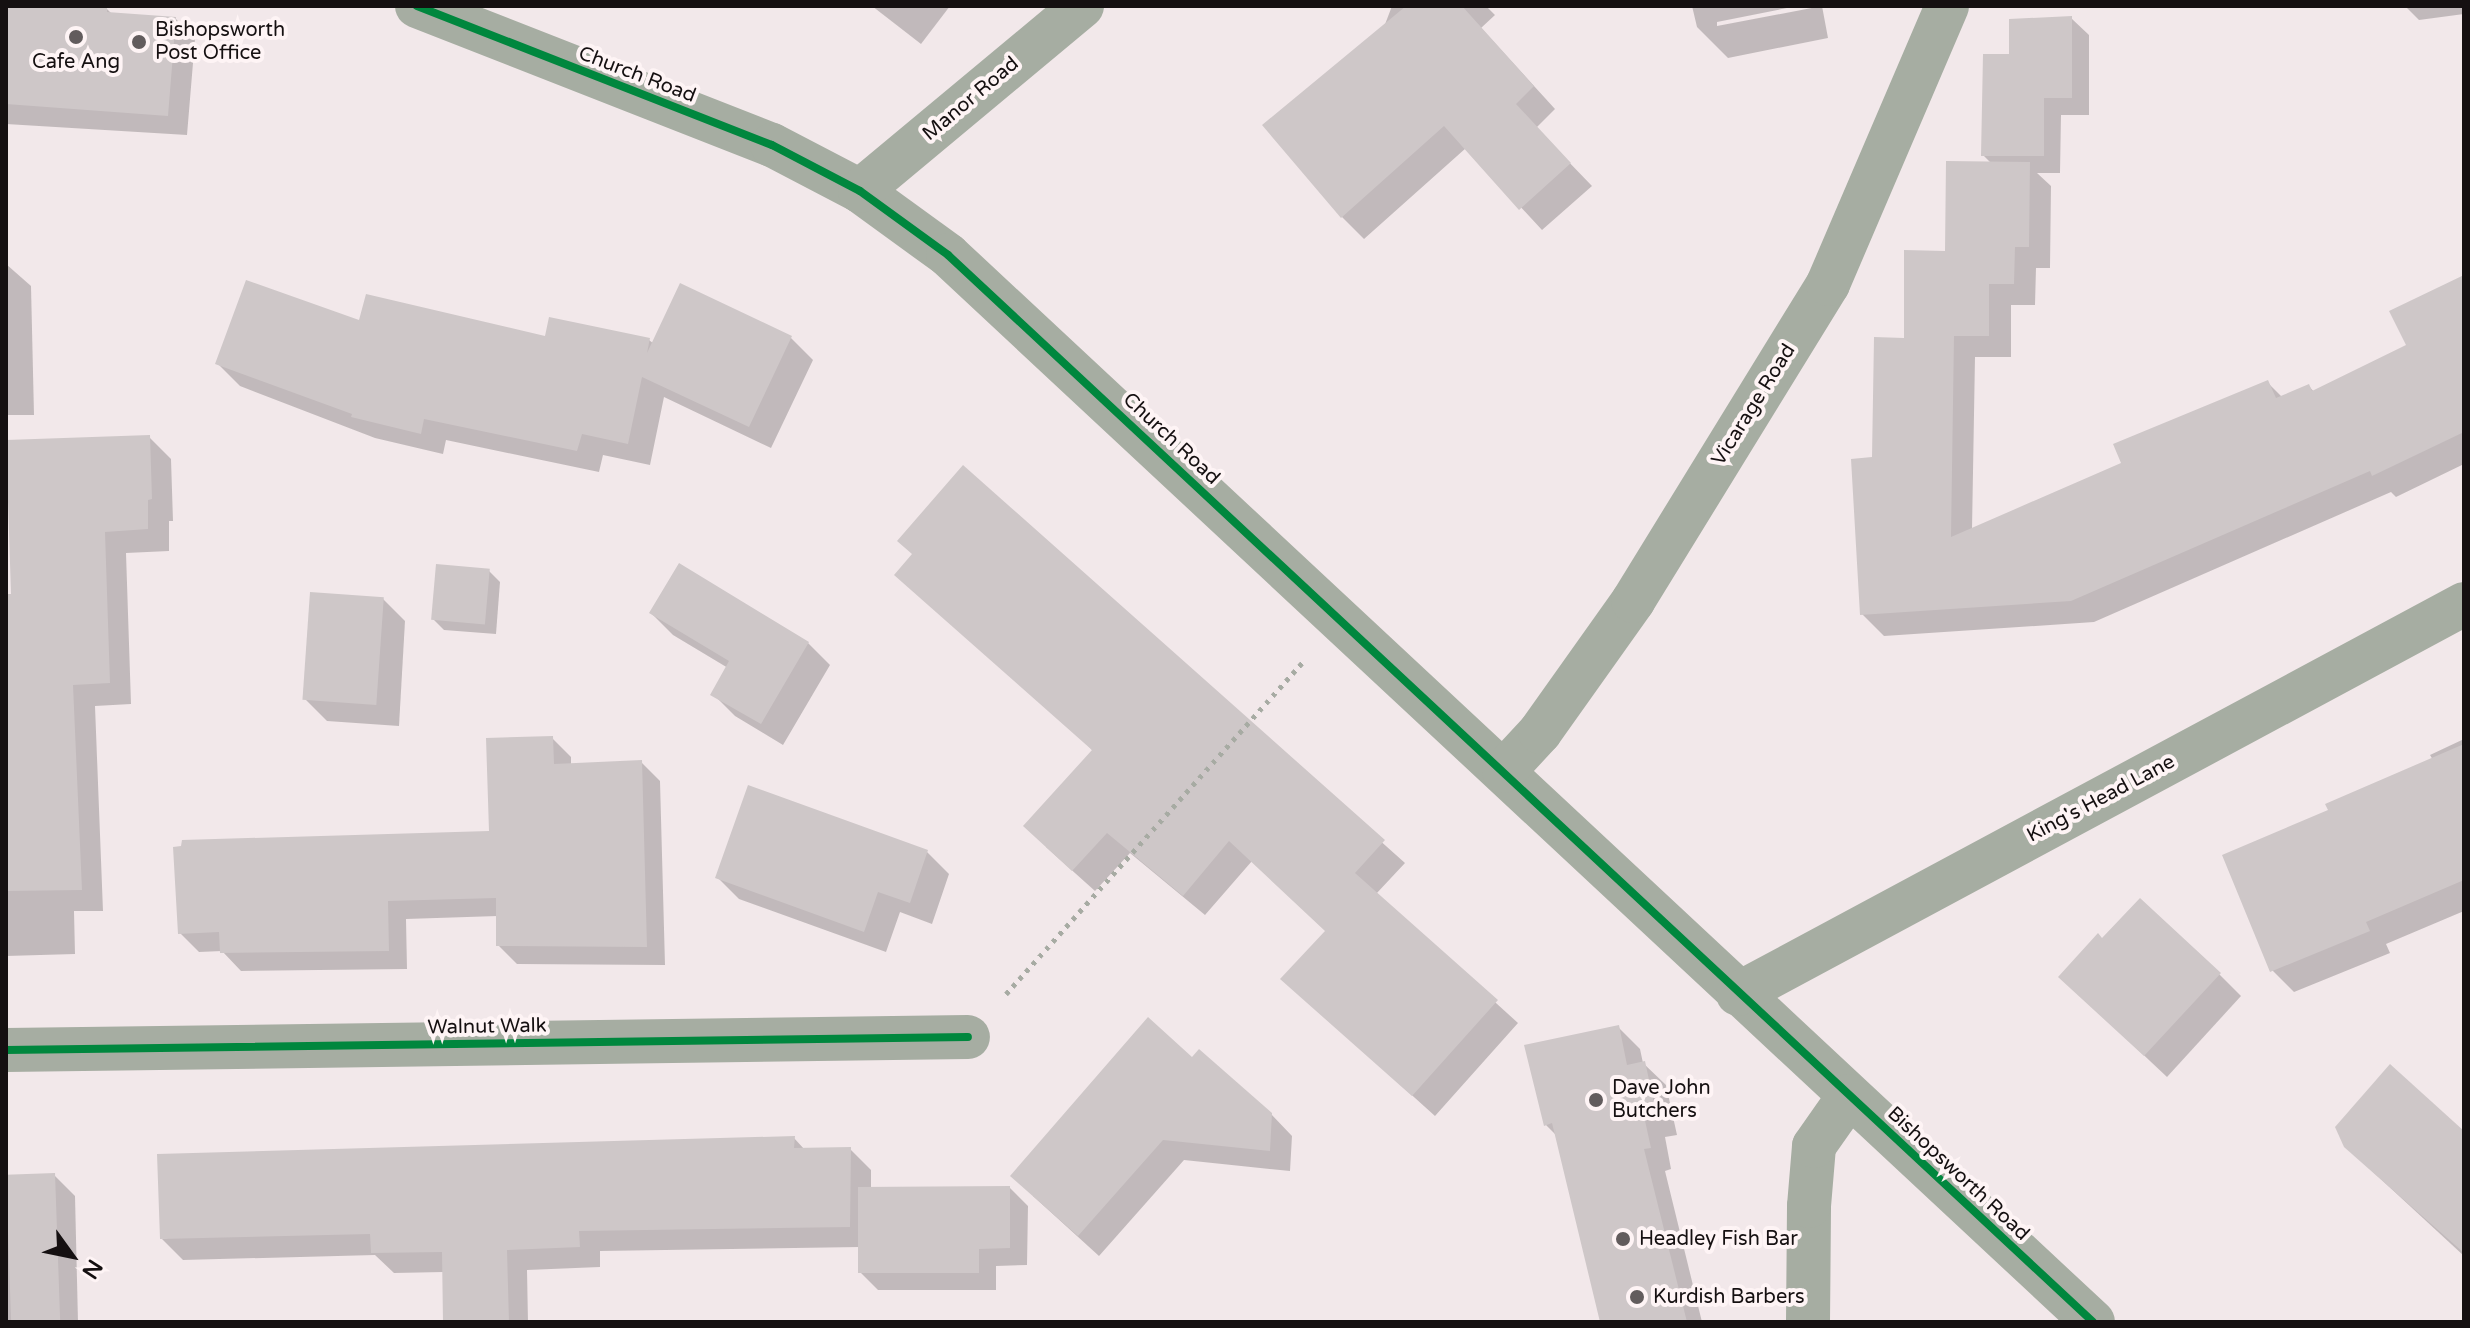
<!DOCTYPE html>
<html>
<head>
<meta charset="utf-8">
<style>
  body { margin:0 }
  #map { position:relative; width:2470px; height:1328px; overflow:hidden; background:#f2e8ea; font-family:"Varela Round",sans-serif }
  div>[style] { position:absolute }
  .shadow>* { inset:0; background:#0003 }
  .building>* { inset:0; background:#cec7c8; transform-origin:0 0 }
  .path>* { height:5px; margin-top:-2.5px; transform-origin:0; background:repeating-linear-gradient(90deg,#a7aba3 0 4px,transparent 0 10px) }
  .minor>* { height:44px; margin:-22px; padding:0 22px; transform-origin:22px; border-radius:22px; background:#a6ada2 }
  .cycleway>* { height:8px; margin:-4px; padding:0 4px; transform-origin:4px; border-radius:4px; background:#00873e }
  .dots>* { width:22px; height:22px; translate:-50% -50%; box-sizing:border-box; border:4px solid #fef4f5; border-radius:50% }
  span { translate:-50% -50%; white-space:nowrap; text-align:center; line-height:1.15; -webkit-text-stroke:8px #fef4f5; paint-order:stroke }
  .poi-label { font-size:20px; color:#151011 }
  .left { translate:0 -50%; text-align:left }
  .street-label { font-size:20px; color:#151011 }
  .frame { position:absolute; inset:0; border:8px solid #151011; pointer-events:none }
  .north { position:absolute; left:32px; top:1216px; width:80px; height:80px; -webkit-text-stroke:6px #fef4f5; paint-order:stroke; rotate:123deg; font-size:22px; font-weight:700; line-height:32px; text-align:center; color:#151011 }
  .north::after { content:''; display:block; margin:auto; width:28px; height:36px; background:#151011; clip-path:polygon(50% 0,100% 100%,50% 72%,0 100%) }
</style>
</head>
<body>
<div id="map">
  <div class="shadow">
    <div style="clip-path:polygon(6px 6px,106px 8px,113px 15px,176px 19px,195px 39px,187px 135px,6px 124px)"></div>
    <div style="clip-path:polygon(872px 6px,950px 6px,921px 44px)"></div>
    <div style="clip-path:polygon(1392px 6px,1486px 6px,1495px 15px,1481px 28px,1555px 109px,1536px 128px,1592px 186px,1542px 230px,1466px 148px,1364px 239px,1342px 217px,1384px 27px)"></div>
    <div style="clip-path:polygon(1692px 6px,1797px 6px,1717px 22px,1717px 26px,1822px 6px,1828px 38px,1728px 58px,1697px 27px)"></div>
    <div style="clip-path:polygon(2405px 6px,2464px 6px,2464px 14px,2419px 20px)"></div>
    <div style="clip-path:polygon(2071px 18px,2089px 35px,2089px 115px,2061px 115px,2060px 173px,2037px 173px,2051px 186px,2050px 268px,2036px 268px,2035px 305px,2011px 305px,2011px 357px,1975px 357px,1972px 530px,2124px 464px,2267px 382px,2283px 398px,2309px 386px,2314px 392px,2409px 345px,2464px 275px,2464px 464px,2396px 497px,2391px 492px,2094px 622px,1884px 636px,1862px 614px,1874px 459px,1906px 340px,1992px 164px,1983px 155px,2011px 56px)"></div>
    <div style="clip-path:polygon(6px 264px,31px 286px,34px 415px,6px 415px)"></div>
    <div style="clip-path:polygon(361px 323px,546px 339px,649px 340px,654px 344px,791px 338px,813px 360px,771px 448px,664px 397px,650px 465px,603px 455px,599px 472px,446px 440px,443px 454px,375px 438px,240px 386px,218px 364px)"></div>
    <div style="clip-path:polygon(149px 437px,171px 459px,173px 521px,169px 521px,169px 551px,126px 553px,131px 704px,95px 706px,103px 911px,74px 911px,75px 954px,6px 956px,6px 596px,13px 596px)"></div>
    <div style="clip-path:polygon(963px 468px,1405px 863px,1376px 894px,1518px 1023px,1435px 1116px,1283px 979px,1327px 932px,1252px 861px,1205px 915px,1130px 853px,1095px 891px,1046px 847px,1093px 751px,914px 555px)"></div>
    <div style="clip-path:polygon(489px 571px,500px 582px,496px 634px,444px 630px,433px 619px)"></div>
    <div style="clip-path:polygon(383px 599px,405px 621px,399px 726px,327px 721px,305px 699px)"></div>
    <div style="clip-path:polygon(651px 613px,808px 643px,830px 665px,783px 745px,735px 716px,713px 694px,728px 668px,673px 635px)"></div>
    <div style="clip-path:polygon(552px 738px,571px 757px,571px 765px,641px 762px,660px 781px,665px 965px,517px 964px,498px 945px,498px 916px,406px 919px,407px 969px,241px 971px,222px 951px,199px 952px,180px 933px,492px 833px)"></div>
    <div style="clip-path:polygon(2464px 739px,2464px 911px,2386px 944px,2390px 953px,2294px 992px,2272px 970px,2330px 811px,2433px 760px,2430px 755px)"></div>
    <div style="clip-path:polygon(927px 852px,949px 874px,932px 924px,900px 912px,886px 952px,739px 899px,717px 877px)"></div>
    <div style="clip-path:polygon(2103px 941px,2219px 974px,2241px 996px,2167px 1077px,2083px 998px)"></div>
    <div style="clip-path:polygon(1618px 1027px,1640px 1049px,1643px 1063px,1666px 1085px,1677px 1135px,1665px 1137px,1671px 1169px,1665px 1171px,1702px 1322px,1608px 1322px,1557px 1136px,1546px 1125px)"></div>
    <div style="clip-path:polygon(1193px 1059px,1271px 1114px,1292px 1136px,1290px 1171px,1184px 1160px,1099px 1256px,1033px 1196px)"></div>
    <div style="clip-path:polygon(2464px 1133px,2464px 1256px,2345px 1146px)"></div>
    <div style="clip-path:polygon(794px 1138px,805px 1150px,850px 1149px,871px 1170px,871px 1189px,1010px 1188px,1028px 1206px,1027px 1265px,996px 1266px,996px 1290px,878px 1290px,860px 1272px,860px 1247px,600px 1251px,600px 1267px,527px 1270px,528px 1322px,445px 1322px,444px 1272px,394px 1273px,375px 1255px,183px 1260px,162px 1239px)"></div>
    <div style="clip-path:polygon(54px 1175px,75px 1196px,78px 1322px,6px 1322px,6px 1213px)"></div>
  </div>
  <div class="building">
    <div style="clip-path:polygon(6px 6px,107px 6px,107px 12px,176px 17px,168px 116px,6px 104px)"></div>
    <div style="clip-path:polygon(1406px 6px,1462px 6px,1534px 86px,1516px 104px,1571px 163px,1519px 210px,1444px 126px,1341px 218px,1262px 125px)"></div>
    <div style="clip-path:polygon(2072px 16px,2072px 98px,2044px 98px,2044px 156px,1981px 156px,1983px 54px,2009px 54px,2009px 19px)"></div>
    <div style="clip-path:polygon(1946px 161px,2030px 162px,2029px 247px,2015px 247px,2014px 284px,1989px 284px,1989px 336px,1954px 336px,1951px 537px,2121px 463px,2113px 444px,2268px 380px,2276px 398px,2309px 384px,2312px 391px,2406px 345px,2389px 311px,2464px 275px,2464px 432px,2372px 476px,2370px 471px,2071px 601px,1860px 615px,1851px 459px,1872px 457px,1874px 337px,1904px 338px,1904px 250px,1945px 251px)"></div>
    <div style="clip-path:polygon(246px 280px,359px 320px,366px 294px,545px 336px,549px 317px,650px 338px,647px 353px,680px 283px,792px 336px,749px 427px,642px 377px,628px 444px,582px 434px,577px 451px,424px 419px,421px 434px,351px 417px,352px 414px,215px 364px)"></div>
    <div style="clip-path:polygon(150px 435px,152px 499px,148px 500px,148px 529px,105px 532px,110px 683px,73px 685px,82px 890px,6px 891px,6px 594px,11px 594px,6px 440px)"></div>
    <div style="clip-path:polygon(963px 465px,1385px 840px,1355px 873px,1498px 1000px,1412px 1096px,1280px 979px,1325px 931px,1229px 841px,1183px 896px,1107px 833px,1072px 871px,1023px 826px,1092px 750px,894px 575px,912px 554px,897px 541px)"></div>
    <div style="clip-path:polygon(679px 563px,809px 642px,761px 724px,710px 695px,729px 661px,649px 613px)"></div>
    <div style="left:436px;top:564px;width:54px;height:56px;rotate:5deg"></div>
    <div style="left:310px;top:592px;width:74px;height:108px;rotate:4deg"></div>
    <div style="clip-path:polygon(553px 736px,554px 764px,642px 760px,647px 947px,496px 946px,496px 898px,388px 901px,389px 951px,220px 953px,219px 932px,178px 934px,173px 847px,181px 846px,182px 840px,489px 831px,486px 738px)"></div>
    <div style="clip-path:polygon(2464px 744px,2464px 880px,2366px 922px,2370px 931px,2270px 972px,2222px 855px,2328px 810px,2325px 804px)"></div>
    <div style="clip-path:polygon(748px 785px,928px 850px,910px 903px,878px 892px,864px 932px,715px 878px)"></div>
    <div style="clip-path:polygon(2140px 898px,2221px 973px,2144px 1056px,2058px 977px,2098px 933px,2102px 938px)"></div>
    <div style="clip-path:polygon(1148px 1017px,1192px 1057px,1199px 1049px,1272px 1113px,1270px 1151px,1163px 1140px,1078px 1236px,1010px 1176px)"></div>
    <div style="clip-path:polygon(1619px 1025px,1627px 1065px,1645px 1061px,1656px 1113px,1644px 1116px,1651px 1148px,1644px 1149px,1687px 1322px,1600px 1322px,1552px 1123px,1544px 1126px,1524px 1045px)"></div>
    <div style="clip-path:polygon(2390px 1064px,2464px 1131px,2464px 1253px,2344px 1147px,2335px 1127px)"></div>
    <div style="clip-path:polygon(795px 1136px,794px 1148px,851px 1147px,850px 1227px,579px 1231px,580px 1247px,507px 1250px,509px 1322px,443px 1322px,442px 1252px,371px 1253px,370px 1234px,160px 1239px,157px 1154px)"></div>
    <div style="left:55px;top:1173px;width:149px;height:49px;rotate:88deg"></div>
    <div style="clip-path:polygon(1010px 1186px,1010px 1248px,979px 1249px,979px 1273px,858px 1273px,858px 1187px)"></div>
  </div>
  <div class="path">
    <div style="left:1006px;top:994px;width:445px;rotate:-48.2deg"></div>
  </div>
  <div class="minor">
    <div style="left:417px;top:6px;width:381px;rotate:21.4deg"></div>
    <div style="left:772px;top:145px;width:99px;rotate:27.6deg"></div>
    <div style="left:860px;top:191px;width:109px;rotate:36deg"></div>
    <div style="left:948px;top:255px;width:1565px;rotate:42.98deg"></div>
    <div style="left:860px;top:191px;width:289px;rotate:-39.8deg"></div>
    <div style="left:1504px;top:771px;width:53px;rotate:-47.3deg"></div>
    <div style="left:1540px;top:732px;width:161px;rotate:-54.6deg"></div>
    <div style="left:1633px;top:601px;width:372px;rotate:-58.4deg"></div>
    <div style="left:1828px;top:284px;width:302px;rotate:-66.8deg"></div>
    <div style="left:1738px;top:994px;width:824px;rotate:-28.24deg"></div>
    <div style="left:6px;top:1050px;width:962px;rotate:-0.77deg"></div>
    <div style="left:1808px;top:1322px;width:116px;rotate:-89.5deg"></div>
    <div style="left:1809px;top:1206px;width:60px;rotate:-85.2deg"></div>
    <div style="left:1814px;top:1146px;width:61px;rotate:-55deg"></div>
  </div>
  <div class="cycleway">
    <div style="left:417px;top:6px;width:381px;rotate:21.4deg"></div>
    <div style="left:772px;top:145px;width:99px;rotate:27.6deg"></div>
    <div style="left:860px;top:191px;width:109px;rotate:36deg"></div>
    <div style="left:948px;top:255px;width:1565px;rotate:42.98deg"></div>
    <div style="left:6px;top:1050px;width:962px;rotate:-0.77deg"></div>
  </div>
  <div class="dots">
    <div style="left:76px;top:37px;background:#625c5d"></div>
    <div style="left:139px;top:42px;background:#625c5d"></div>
    <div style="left:1596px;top:1100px;background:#625c5d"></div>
    <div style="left:1623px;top:1239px;background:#625c5d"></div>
    <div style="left:1637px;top:1297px;background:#625c5d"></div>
  </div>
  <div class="poi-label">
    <span class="left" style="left:155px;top:42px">Bishopsworth<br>Post Office</span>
    <span style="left:76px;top:62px">Cafe Ang</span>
    <span class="left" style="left:1612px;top:1100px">Dave John<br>Butchers</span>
    <span class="left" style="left:1639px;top:1239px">Headley Fish Bar</span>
    <span class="left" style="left:1653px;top:1297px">Kurdish Barbers</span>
  </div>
  <div class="street-label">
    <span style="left:637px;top:75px;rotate:21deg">Church Road</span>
    <span style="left:971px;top:99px;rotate:-40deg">Manor Road</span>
    <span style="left:1754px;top:405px;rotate:-58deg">Vicarage Road</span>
    <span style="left:1171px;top:439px;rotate:43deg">Church Road</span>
    <span style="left:2101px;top:799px;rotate:-28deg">King's Head Lane</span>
    <span style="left:487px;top:1027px;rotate:-1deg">Walnut Walk</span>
    <span style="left:1958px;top:1174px;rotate:43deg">Bishopsworth Road</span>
  </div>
  <div class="frame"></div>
  <div class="north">N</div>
</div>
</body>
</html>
